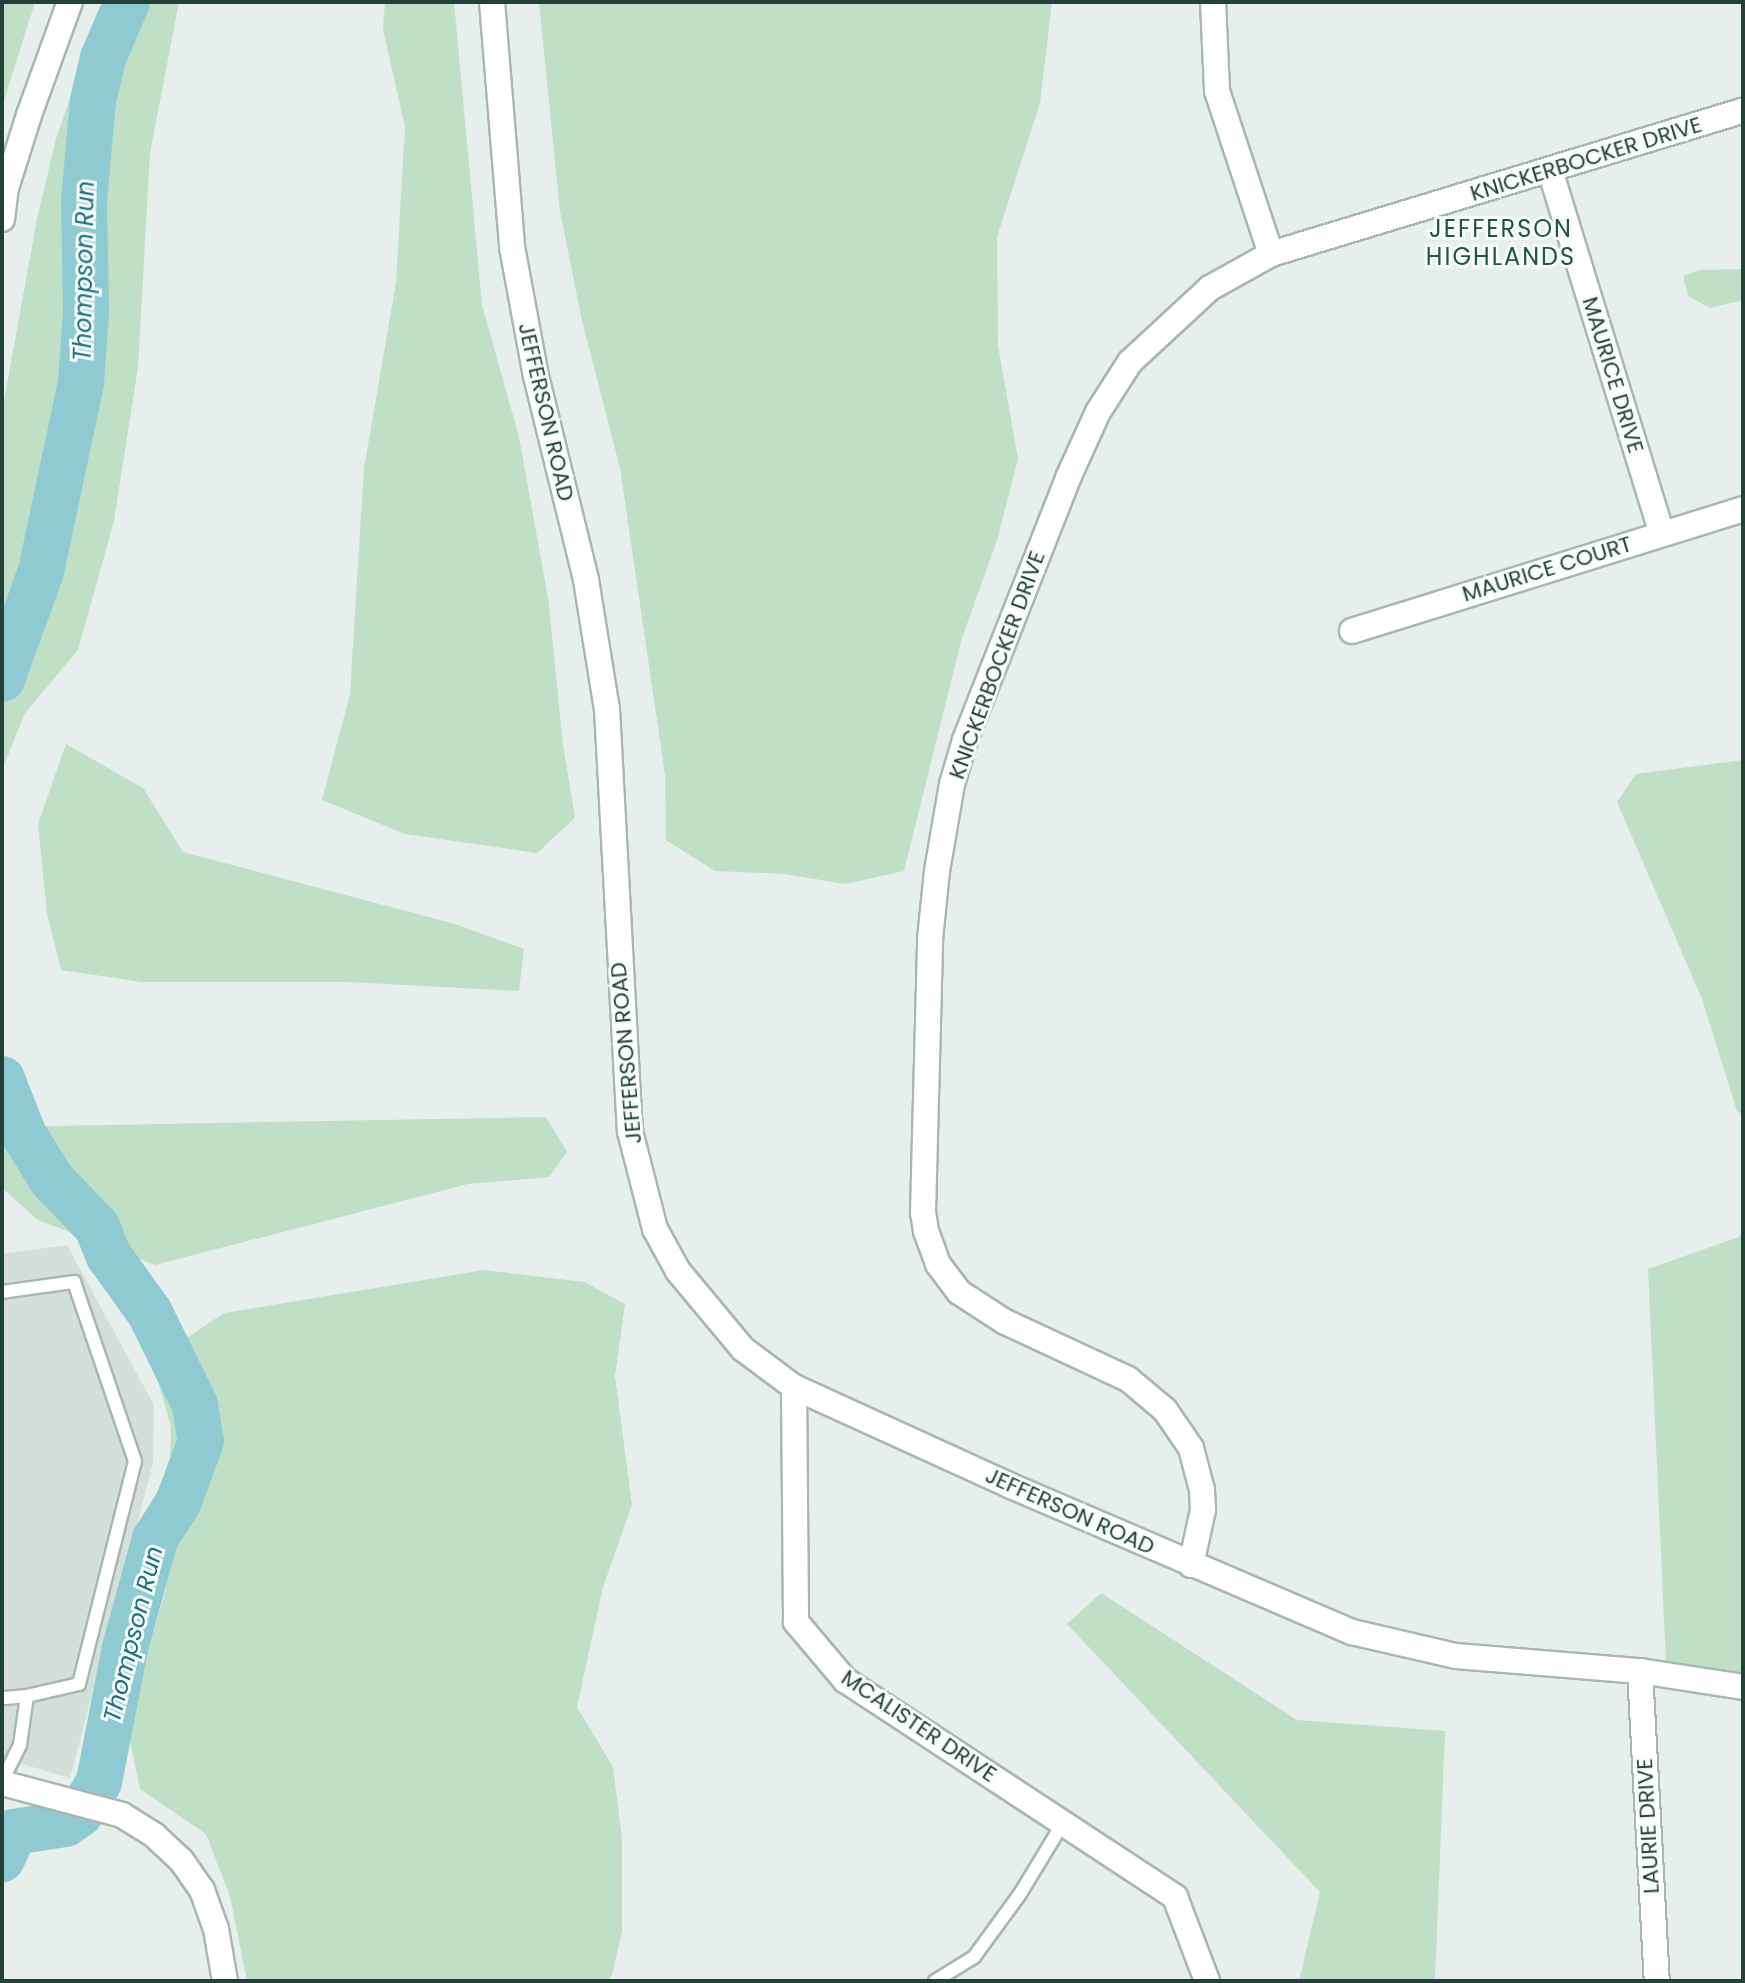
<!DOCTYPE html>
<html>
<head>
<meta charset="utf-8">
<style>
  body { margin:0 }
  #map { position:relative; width:1745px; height:1983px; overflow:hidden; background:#e6efeb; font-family:Poppins,sans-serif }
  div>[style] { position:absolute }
  .built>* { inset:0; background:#d4dfda }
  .green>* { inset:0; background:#bfdfc7 }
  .river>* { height:46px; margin:-23px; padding:0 23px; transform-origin:23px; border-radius:23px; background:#8fcad3 }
  .roads { filter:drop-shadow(2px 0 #a8b7b2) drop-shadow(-2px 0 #a8b7b2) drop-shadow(0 2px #a8b7b2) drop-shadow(0 -2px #a8b7b2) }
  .lane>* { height:12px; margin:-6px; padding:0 6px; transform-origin:6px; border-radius:6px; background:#fff }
  .street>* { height:24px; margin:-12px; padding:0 12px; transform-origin:12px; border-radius:12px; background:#fff }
  .secondary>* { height:24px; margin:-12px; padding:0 12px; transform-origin:12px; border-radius:12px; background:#fff }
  span { translate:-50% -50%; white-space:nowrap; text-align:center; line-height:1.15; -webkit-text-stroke:6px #f7fbf9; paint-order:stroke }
  .street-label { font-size:22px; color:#244139 }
  .neighbourhood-label { font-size:24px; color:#205446; letter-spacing:2px }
  .water-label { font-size:24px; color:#1d707e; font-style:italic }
  .frame { position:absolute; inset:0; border:4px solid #244139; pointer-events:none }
</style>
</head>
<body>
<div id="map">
  <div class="built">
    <div style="clip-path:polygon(67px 1245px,154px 1405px,153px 1463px,70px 1778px,2px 1758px,2px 1254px)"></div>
  </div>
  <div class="green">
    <div style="clip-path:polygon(2px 2px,35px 2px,2px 107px)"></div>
    <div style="clip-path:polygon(103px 2px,179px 2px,150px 153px,138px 367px,114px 521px,78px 650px,25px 713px,2px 770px,2px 412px,37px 219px,56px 139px)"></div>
    <div style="clip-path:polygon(385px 2px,454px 2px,482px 305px,519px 437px,548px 598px,563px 744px,575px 818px,537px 853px,405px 834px,322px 800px,350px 694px,364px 468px,396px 283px,405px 127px,383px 29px)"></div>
    <div style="clip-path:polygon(539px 2px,1052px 2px,1040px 103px,997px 237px,998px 346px,1018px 459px,997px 540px,962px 638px,904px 871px,845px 884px,785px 874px,715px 871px,666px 840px,665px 775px,620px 468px,582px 321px,560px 211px)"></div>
    <div style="clip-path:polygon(1743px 269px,1743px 300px,1710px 308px,1688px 296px,1683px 276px,1700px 270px)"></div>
    <div style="clip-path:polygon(66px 744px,143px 788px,183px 852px,455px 924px,524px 949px,519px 991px,348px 982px,142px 982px,61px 970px,47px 913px,38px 824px)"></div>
    <div style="clip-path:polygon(1743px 760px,1743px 1115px,1737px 1111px,1702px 999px,1617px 802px,1636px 774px)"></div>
    <div style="clip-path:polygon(546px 1117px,567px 1152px,549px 1177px,468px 1184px,155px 1265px,38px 1220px,2px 1188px,2px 1127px)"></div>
    <div style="clip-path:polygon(1743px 1230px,1743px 1675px,1666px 1663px,1648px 1269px,1739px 1237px)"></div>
    <div style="clip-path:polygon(484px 1270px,584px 1282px,625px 1304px,615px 1376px,632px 1505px,603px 1587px,577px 1707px,613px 1767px,622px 1839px,622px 1931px,612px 1976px,606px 1981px,247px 1981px,230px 1896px,206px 1834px,140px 1789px,126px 1722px,166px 1590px,171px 1426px,152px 1361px,224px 1313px)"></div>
    <div style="clip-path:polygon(1101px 1593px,1297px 1720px,1445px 1731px,1435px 1981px,1299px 1981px,1320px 1892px,1067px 1624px)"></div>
  </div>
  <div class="river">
    <div style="left:2px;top:679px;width:115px;rotate:-70.1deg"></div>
    <div style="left:41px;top:571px;width:192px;rotate:-78deg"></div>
    <div style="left:81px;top:383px;width:72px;rotate:-86deg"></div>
    <div style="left:86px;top:311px;width:110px;rotate:-91deg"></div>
    <div style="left:84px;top:201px;width:100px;rotate:-84.9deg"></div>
    <div style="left:93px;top:101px;width:44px;rotate:-76.9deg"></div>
    <div style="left:103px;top:58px;width:61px;rotate:-66.8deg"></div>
    <div style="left:2px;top:1079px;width:58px;rotate:68.7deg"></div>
    <div style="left:23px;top:1133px;width:55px;rotate:58.3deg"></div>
    <div style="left:52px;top:1180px;width:65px;rotate:46.2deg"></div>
    <div style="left:97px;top:1227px;width:31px;rotate:68deg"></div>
    <div style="left:109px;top:1256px;width:70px;rotate:54.3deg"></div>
    <div style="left:150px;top:1313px;width:102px;rotate:63.9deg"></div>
    <div style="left:195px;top:1405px;width:36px;rotate:81deg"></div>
    <div style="left:201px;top:1441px;width:66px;rotate:110.4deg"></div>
    <div style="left:178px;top:1503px;width:43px;rotate:122.6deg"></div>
    <div style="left:155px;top:1539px;width:113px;rotate:105.4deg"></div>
    <div style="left:125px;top:1648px;width:136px;rotate:101deg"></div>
    <div style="left:99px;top:1782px;width:37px;rotate:121deg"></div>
    <div style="left:80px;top:1814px;width:18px;rotate:146deg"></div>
    <div style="left:65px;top:1824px;width:52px;rotate:171.1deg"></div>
    <div style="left:14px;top:1832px;width:30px;rotate:114deg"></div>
  </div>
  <div class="roads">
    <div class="lane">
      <div style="left:2px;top:1292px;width:73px;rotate:-7.9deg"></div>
      <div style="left:74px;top:1282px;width:189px;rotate:71.2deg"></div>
      <div style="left:135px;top:1461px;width:230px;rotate:104.1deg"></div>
      <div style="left:79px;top:1684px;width:53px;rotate:167deg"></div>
      <div style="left:27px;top:1696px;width:25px;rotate:175deg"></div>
      <div style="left:2px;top:1781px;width:40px;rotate:-63.4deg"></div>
      <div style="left:20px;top:1745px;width:49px;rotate:-81.9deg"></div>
      <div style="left:935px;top:1981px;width:46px;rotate:-31.6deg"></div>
      <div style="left:974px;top:1957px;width:78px;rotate:-53.9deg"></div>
      <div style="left:1020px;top:1894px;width:83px;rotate:-58.8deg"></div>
    </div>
    <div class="street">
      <div style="left:1213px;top:2px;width:89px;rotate:87.4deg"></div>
      <div style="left:1217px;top:91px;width:172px;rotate:71.7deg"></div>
      <div style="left:1550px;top:170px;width:380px;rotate:72.9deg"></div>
      <div style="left:1352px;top:631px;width:410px;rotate:-17.3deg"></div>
      <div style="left:794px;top:1387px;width:235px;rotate:89.5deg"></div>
      <div style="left:796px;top:1622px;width:76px;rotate:49.8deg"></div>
      <div style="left:845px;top:1680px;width:395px;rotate:33.3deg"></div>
      <div style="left:1175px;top:1897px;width:90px;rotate:69.1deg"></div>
      <div style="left:1191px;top:1565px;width:56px;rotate:-77.7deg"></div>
      <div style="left:1203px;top:1510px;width:20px;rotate:-93deg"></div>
      <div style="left:1202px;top:1490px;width:43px;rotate:-104.7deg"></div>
      <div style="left:1191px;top:1448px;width:46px;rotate:-124.4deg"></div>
      <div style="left:1165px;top:1410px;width:48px;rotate:-140deg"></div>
      <div style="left:1128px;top:1379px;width:136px;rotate:-155.1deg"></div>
      <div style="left:1005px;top:1322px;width:55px;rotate:-146.9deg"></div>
      <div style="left:959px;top:1292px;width:35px;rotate:-127deg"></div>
      <div style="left:938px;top:1264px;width:35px;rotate:-110deg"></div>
      <div style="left:926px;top:1231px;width:18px;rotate:-99deg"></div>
      <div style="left:923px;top:1213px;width:274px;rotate:-88.5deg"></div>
      <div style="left:930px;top:939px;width:68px;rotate:-84.1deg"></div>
      <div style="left:937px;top:871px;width:88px;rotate:-80.2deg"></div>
      <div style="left:952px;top:784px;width:46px;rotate:-73.5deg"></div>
      <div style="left:965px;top:740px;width:282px;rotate:-68.5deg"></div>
      <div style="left:1068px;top:478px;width:72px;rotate:-65.6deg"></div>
      <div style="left:1098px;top:412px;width:59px;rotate:-57.4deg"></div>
      <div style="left:1130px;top:362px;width:109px;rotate:-42.8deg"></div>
      <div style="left:1210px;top:288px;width:70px;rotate:-29.1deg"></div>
      <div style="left:1271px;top:254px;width:493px;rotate:-16.9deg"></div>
      <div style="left:1640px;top:1671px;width:310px;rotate:86.9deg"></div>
    </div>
    <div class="secondary">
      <div style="left:492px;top:2px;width:246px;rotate:85.3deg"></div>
      <div style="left:512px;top:247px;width:131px;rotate:79.5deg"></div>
      <div style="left:536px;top:376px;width:210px;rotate:76.2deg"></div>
      <div style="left:586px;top:580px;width:131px;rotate:80.8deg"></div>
      <div style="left:607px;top:709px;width:423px;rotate:86.9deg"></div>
      <div style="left:630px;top:1131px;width:101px;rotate:75.7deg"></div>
      <div style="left:655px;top:1229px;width:48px;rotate:61.3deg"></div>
      <div style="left:678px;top:1271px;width:102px;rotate:50.2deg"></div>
      <div style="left:743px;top:1349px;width:64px;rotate:36.7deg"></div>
      <div style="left:794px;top:1387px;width:239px;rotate:24.5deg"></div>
      <div style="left:1011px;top:1486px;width:371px;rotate:23.2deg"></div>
      <div style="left:1352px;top:1632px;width:107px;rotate:13deg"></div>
      <div style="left:1456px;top:1656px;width:185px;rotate:4.7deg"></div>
      <div style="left:1640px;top:1671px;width:104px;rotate:8.8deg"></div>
      <div style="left:2px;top:219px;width:31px;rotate:-83deg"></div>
      <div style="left:6px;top:188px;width:77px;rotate:-72.5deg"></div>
      <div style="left:29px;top:115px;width:120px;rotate:-70.1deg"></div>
      <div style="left:2px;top:1783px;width:124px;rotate:14.9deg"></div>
      <div style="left:122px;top:1815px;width:39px;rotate:32deg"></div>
      <div style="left:155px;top:1836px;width:35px;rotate:43deg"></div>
      <div style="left:181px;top:1860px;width:37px;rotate:55deg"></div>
      <div style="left:202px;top:1890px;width:41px;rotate:70.3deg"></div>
      <div style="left:216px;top:1929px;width:53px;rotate:80.2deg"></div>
    </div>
  </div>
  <div class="street-label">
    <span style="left:1586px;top:159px;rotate:-17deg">KNICKERBOCKER DRIVE</span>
    <span style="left:1613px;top:375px;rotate:73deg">MAURICE DRIVE</span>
    <span style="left:546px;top:412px;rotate:77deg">JEFFERSON ROAD</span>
    <span style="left:1547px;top:569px;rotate:-17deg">MAURICE COURT</span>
    <span style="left:997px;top:665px;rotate:-70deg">KNICKERBOCKER DRIVE</span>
    <span style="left:626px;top:1053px;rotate:-95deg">JEFFERSON ROAD</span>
    <span style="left:1070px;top:1511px;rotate:24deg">JEFFERSON ROAD</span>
    <span style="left:919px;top:1726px;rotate:34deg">MCALISTER DRIVE</span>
    <span style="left:1648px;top:1826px;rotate:-93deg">LAURIE DRIVE</span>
  </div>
  <div class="neighbourhood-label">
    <span style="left:1501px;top:243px">JEFFERSON<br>HIGHLANDS</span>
  </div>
  <div class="water-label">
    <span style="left:84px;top:271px;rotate:-89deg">Thompson Run</span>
    <span style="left:133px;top:1634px;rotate:-76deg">Thompson Run</span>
  </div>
  <div class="frame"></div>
</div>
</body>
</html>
